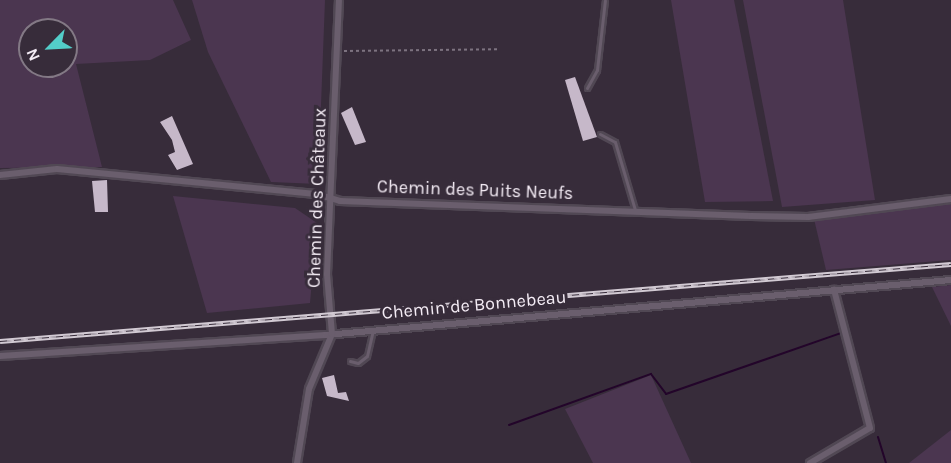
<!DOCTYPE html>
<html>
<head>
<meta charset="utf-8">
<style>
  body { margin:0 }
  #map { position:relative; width:951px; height:463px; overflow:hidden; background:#372c3a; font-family:Karla,sans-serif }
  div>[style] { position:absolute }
  .green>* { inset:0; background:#4b3650 }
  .stream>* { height:2px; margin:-1px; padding:0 1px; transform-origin:1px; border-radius:1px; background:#23052a }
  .building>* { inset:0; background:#c6b8c9 }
  .path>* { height:1.5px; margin-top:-0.75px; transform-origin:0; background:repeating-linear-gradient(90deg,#7d7380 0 3px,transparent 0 6px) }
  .roads { filter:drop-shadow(2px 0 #514854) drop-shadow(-2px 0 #514854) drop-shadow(0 2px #514854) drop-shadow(0 -2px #514854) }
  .lane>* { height:3px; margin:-1.5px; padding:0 1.5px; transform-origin:1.5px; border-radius:1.5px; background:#6a5e6d }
  .street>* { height:6px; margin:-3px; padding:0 3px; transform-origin:3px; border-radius:3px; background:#6a5e6d }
  .rail>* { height:4.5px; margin-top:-2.25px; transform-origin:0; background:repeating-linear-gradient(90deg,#372c3a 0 7px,#d2cad3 0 14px); box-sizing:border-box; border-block:2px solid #d2cad3 }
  span { translate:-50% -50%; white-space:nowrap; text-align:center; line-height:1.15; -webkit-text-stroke:6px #372c3a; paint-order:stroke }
  .street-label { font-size:18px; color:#f4ecf5 }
  .north { position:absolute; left:18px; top:18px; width:60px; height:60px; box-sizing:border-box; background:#372c3a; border:2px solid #837985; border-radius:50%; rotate:246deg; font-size:16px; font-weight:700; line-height:24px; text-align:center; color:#f4ecf5 }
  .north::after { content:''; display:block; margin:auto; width:21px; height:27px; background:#53cdc9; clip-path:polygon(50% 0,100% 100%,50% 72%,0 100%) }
</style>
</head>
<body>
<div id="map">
  <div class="green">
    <div style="clip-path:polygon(evenodd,0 0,173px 0,191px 40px,150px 60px,76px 64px,102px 167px,0 168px,0 0,30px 30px,66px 30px,66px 66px,30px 66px,30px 30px)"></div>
    <div style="clip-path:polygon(192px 0,325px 0,318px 184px,271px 182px,208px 52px)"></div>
    <div style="clip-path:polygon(671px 0,734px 0,773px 201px,705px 202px)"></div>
    <div style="clip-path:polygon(743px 0,843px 0,875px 200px,782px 207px)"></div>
    <div style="clip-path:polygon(173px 196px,295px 208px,317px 223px,310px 303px,207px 313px)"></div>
    <div style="clip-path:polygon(951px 204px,951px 260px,826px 270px,814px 219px)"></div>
    <div style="clip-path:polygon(951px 285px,951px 326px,932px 287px)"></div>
    <div style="clip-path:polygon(651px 375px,691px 463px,593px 463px,565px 409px)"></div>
    <div style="clip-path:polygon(951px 430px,951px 463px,909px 463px)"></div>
  </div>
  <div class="stream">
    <div style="left:509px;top:425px;width:151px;rotate:-19.8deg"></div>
    <div style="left:651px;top:374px;width:25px;rotate:53deg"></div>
    <div style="left:666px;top:394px;width:185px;rotate:-19.2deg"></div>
    <div style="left:878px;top:437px;width:27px;rotate:73deg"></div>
  </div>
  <div class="building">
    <div style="clip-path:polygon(575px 77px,597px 137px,583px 141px,565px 80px)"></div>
    <div style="clip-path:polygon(352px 107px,366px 142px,355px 145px,341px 113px)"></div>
    <div style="clip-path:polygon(172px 116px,193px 164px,177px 170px,168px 155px,175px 152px,172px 140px,160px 122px)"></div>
    <div style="clip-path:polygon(107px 180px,108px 212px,95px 212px,92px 181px)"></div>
    <div style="clip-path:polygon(334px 375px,338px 393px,346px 392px,349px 401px,327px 396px,322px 378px)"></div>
  </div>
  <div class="path">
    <div style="left:344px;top:51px;width:153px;rotate:-0.7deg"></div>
  </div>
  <div class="roads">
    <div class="lane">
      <div style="left:587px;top:88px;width:21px;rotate:-61deg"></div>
      <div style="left:597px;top:70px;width:70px;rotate:-83.5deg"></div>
      <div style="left:600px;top:134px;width:17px;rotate:28deg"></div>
      <div style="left:615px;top:142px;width:71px;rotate:73.6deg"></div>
      <div style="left:350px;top:361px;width:8px;rotate:14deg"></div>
      <div style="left:358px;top:363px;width:11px;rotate:-38deg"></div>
      <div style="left:367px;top:356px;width:27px;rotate:-77deg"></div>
    </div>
    <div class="street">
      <div style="left:0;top:175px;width:57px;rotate:-6deg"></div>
      <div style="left:57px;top:169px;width:260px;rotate:5.5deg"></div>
      <div style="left:316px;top:194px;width:25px;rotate:16deg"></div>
      <div style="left:340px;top:201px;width:411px;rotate:2.1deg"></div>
      <div style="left:751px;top:216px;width:57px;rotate:1deg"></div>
      <div style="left:808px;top:217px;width:144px;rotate:-7.2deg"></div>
      <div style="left:0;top:356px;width:326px;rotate:-3.7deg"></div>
      <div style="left:325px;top:335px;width:628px;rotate:-5.02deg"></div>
      <div style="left:297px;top:463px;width:75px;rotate:-80.8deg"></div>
      <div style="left:309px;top:389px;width:60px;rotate:-67.3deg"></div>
      <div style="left:332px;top:334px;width:60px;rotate:-94.8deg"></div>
      <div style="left:327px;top:274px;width:274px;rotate:-87.5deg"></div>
      <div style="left:810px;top:463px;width:69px;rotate:-30.3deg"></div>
      <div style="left:870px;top:428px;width:143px;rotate:-104.6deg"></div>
    </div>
  </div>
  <div class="rail">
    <div style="left:0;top:341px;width:954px;rotate:-4.63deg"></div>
  </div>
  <div class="street-label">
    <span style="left:475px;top:190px;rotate:2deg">Chemin des Puits Neufs</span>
    <span style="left:317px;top:198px;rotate:-88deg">Chemin des Châteaux</span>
    <span style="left:474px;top:305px;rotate:-5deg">Chemin de Bonnebeau</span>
  </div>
  <div class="north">N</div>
</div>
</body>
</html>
